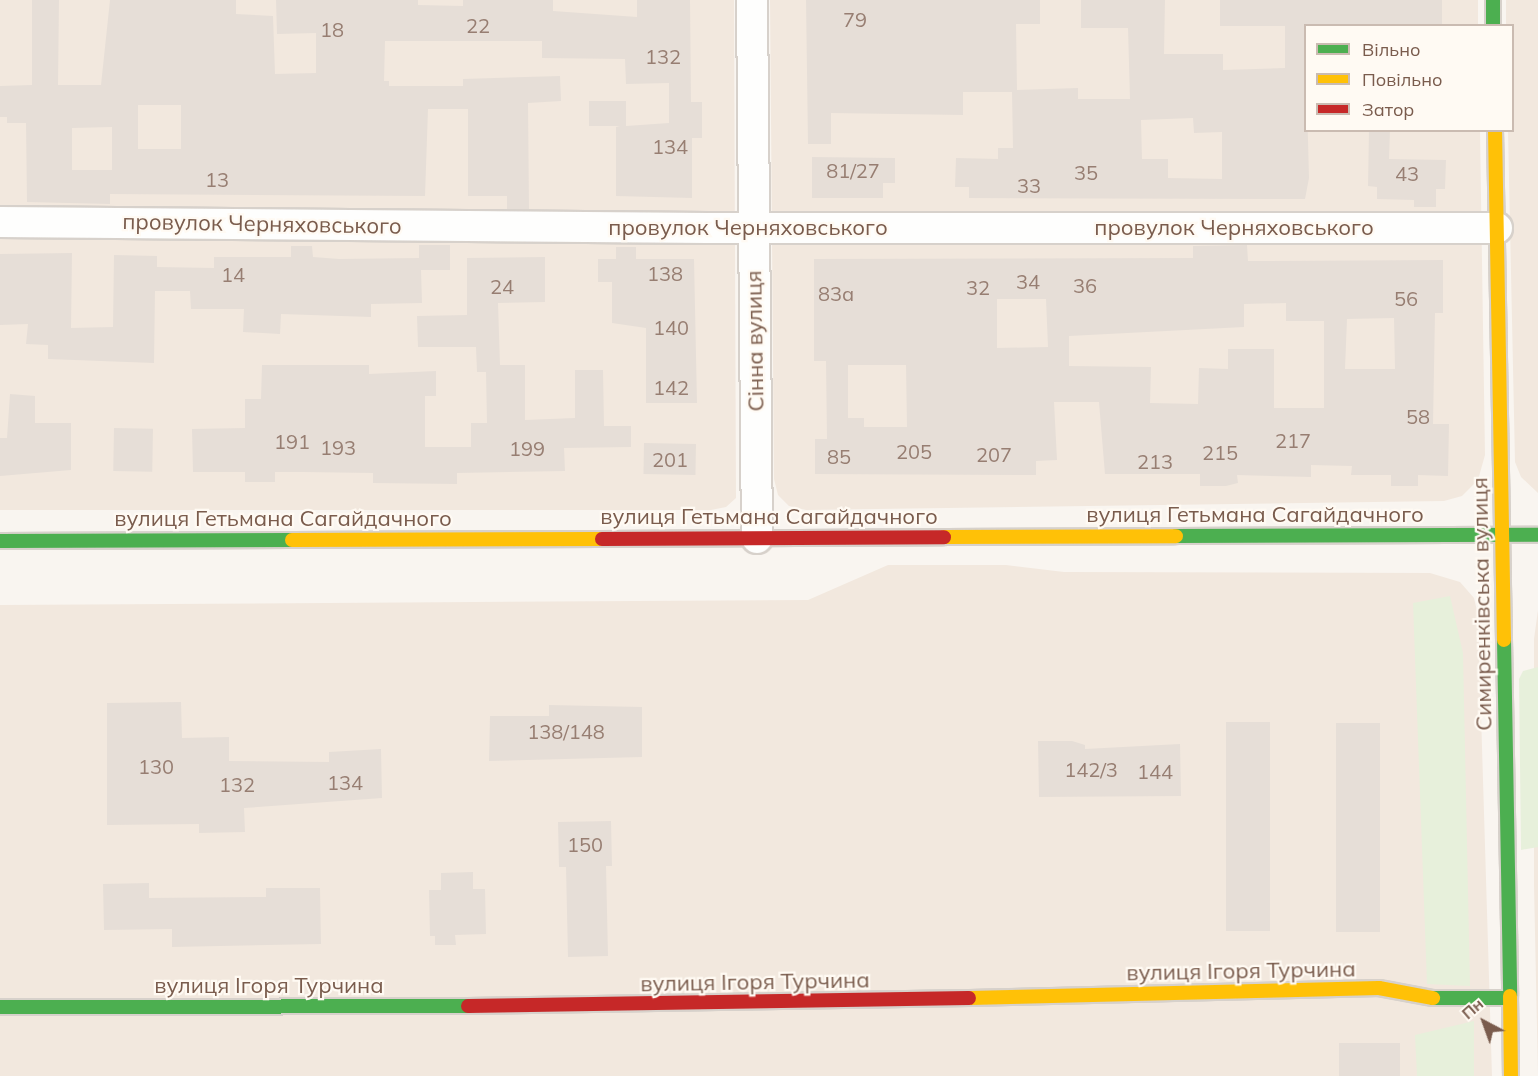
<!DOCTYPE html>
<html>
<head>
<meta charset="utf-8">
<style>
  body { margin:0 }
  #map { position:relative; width:1538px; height:1076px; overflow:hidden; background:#f9f5f0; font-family:Mulish,sans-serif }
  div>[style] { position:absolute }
  .residential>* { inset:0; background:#f2e8de }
  .green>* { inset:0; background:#e7f0db }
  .building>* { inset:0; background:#e6ded7; transform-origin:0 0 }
  .roads { filter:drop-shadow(2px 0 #d7d1cb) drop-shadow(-2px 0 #d7d1cb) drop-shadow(0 2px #d7d1cb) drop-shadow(0 -2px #d7d1cb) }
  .street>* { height:30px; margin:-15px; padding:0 15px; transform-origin:15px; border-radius:15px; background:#fefefd }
  .fast>* { height:14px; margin:-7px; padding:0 7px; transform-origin:7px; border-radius:7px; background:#4caf50 }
  .slow>* { height:14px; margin:-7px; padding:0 7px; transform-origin:7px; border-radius:7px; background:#ffc107 }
  .jam>* { height:14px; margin:-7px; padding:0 7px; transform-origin:7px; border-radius:7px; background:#c62828 }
  span { translate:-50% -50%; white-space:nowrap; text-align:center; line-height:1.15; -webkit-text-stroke:4.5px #fffaf3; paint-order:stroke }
  .number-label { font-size:20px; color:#977e72 }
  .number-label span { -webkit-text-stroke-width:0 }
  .street-label { font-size:22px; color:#7a5c4d }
  .legend { position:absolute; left:1304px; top:24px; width:210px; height:108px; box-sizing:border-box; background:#fffaf3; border:2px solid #cabbb1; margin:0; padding:8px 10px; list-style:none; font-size:18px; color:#7a5c4d }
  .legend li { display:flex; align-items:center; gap:12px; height:30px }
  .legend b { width:30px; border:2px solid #cabbb1 }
  .north { position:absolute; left:1454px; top:992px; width:60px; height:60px; -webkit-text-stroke:4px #fffaf3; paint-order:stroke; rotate:319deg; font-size:16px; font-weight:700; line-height:24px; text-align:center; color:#7a5c4d }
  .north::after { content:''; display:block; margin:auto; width:21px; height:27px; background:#7a5c4d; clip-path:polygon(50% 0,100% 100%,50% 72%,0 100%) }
</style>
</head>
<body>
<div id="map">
  <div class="residential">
    <div style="clip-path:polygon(0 0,734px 0,736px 498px,726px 507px,711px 510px,0 510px)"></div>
    <div style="clip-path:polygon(770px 0,1478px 0,1478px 25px,1306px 26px,1306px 130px,1480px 131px,1485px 455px,1478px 480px,1462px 496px,1444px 501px,806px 510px,789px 506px,778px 495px,774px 479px)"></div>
    <div style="clip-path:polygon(1506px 0,1538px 0,1538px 493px,1521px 477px,1515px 462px,1508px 131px,1512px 130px,1512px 26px,1506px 25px)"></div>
    <div style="clip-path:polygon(888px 565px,1006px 565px,1064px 572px,1430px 573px,1460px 582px,1474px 598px,1478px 615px,1492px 1076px,0 1076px,0 605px,808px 600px)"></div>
    <div style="clip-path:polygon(1538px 610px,1538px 1076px,1534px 885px,1534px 639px)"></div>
  </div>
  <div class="green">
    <div style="clip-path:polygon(1450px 596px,1463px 653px,1470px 986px,1427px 984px,1413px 603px)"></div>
    <div style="clip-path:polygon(1538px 667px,1538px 847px,1521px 850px,1519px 679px,1523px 671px)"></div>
    <div style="clip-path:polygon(1474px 1021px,1474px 1076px,1417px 1076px,1415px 1035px)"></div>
  </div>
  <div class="building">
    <div style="clip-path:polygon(evenodd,32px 0,59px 0,58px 85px,101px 85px,110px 0,236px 0,236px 14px,273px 16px,275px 74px,316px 73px,316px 33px,277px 34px,276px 0,418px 0,418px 5px,463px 6px,463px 0,553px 0,553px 11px,637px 17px,637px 0,690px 0,691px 102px,702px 102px,702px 138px,692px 138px,692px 198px,616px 196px,616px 127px,620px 126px,589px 126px,589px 101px,626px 101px,626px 126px,669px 123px,669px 83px,626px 84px,625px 59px,542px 58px,542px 41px,385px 41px,384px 81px,389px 81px,389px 86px,463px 86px,463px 79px,560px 76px,561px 101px,528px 103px,529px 209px,507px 209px,507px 196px,468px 196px,468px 109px,428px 109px,425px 196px,110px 194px,110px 204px,27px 202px,26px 123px,7px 123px,7px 117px,0 117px,0 86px,32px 85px,32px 0,138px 105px,181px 105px,181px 149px,138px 149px,138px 105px,32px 0,112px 127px,112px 170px,72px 170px,72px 128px,112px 127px)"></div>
    <div style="clip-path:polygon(evenodd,806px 0,1040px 0,1040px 24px,1016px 24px,1017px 90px,1078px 88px,1078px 99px,1130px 99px,1128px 28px,1081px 28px,1081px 0,1165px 0,1164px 54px,1223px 54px,1223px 70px,1285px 68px,1285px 26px,1220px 26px,1220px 0,1442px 0,1442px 24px,1305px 26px,1309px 178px,1305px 199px,969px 198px,969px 187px,955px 187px,956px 158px,998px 159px,998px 148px,1013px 148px,1012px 92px,963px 92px,963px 115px,831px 113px,831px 144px,808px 144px,806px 0,1193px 118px,1194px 133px,1222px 132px,1222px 179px,1168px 178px,1168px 159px,1142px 159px,1141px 120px,1193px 118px)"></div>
    <div style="clip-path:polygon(1369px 130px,1390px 130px,1389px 159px,1446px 160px,1445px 189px,1436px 189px,1436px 207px,1414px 207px,1414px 200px,1377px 199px,1377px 187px,1368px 186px)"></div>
    <div style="clip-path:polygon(812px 157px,895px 158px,895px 183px,883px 183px,883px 198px,812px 198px)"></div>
    <div style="clip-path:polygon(419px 245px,450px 245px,450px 270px,421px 270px,422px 303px,371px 304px,371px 317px,281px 314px,280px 334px,243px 332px,244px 309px,191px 309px,190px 291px,155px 291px,154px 363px,48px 359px,48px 345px,26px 344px,28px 324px,0 325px,0 254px,72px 253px,71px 328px,113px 327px,114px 255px,157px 256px,157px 267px,214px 268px,214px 257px,291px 257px,291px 246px,312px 246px,313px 257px,339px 259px,419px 258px)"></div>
    <div style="clip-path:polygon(evenodd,1247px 245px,1248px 261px,1443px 260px,1443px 313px,1435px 313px,1433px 424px,1449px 424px,1448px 476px,1418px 475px,1418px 486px,1391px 486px,1391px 475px,1351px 475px,1352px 466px,1311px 465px,1311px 477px,1237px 475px,1238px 483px,1226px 486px,1200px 486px,1200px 474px,1105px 474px,1099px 402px,1054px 402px,1057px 460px,1036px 461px,1036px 475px,815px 474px,815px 439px,827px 439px,826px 361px,814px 361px,814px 259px,1193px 258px,1193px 246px,1247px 245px,997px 299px,1046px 299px,1048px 347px,997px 348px,997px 299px,1247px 245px,1286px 303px,1286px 321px,1324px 321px,1324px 408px,1274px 408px,1274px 349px,1228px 349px,1228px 369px,1199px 368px,1198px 404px,1150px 403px,1151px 367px,1069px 366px,1069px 336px,1244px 327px,1244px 304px,1286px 303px,1247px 245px,1394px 318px,1395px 369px,1345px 369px,1347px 319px,1394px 318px,1247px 245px,848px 365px,906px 365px,907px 427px,864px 427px,864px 418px,848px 418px,848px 365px)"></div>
    <div style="clip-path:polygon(616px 247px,636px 247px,636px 259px,694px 259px,697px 403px,646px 403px,646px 328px,612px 323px,612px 282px,598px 282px,598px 259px,616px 259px)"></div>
    <div style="clip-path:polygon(545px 257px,545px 302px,498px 303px,500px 365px,525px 365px,525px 420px,575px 418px,575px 370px,603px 370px,604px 426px,631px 426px,631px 447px,564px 448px,565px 471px,457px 473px,457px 484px,373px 483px,373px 473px,303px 472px,275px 472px,275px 482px,245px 482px,245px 472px,193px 472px,192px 429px,245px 428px,245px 399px,261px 399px,262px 365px,369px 365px,369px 374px,436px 371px,436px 396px,425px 396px,425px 447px,471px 447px,471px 423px,487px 423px,486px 372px,477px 372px,476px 347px,418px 347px,417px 316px,467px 315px,467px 258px)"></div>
    <div style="clip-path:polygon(10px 394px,35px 396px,35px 423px,71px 423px,71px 470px,0 476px,0 438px,7px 438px)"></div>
    <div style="left:114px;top:428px;width:39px;height:43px;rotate:1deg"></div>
    <div style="left:644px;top:443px;width:52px;height:31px;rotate:1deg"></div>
    <div style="clip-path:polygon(181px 702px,182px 738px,229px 737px,229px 761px,329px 762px,329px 752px,381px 749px,382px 798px,244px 808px,245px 832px,199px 833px,199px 824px,107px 825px,107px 703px)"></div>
    <div style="clip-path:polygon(549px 705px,642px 707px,642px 757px,489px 761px,490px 716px,549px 716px)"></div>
    <div style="left:1226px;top:722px;width:44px;height:209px"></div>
    <div style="left:1336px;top:723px;width:44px;height:209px"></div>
    <div style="clip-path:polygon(1038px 741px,1072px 741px,1085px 745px,1085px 749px,1180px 744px,1181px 796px,1039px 797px)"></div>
    <div style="clip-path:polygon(611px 821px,612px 866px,606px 866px,608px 956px,568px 957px,566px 867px,559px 867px,558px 822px)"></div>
    <div style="clip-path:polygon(473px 872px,473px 889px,485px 889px,486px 934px,455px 935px,456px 945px,435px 945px,435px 936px,430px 936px,429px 890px,441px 890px,441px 873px)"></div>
    <div style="clip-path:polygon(149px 883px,149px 898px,266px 897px,266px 888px,320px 888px,321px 944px,172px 947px,172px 929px,104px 930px,103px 884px)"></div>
    <div style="left:1339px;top:1043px;width:61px;height:33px"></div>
  </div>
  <div class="roads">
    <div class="street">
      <div style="left:752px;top:0;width:538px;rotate:89.47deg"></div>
      <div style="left:0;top:222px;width:707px;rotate:0.49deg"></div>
      <div style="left:707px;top:228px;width:790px"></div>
    </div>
    <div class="fast">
      <div style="left:1493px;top:0;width:26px;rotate:90deg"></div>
      <div style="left:1176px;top:536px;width:362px;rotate:-0.2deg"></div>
      <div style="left:0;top:541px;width:292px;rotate:-0.2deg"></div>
      <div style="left:1504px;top:640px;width:356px;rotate:89deg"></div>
      <div style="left:1433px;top:998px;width:77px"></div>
      <div style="left:0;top:1007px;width:468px;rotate:-0.1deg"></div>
    </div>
    <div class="slow">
      <div style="left:1495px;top:130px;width:510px;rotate:88.99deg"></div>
      <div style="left:944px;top:537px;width:232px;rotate:-0.2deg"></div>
      <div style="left:292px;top:540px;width:310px;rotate:-0.2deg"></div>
      <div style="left:1510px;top:996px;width:80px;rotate:89.3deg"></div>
      <div style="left:969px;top:998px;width:410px;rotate:-1.4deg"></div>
      <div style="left:1379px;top:988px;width:55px;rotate:10.5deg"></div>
    </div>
    <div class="jam">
      <div style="left:602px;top:539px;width:342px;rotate:-0.3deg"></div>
      <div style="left:468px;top:1006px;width:501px;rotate:-0.91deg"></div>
    </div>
  </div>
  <div class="number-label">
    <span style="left:855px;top:19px">79</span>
    <span style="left:478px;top:25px">22</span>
    <span style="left:332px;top:29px">18</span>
    <span style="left:663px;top:56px">132</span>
    <span style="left:670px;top:146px">134</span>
    <span style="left:853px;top:170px">81/27</span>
    <span style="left:1086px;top:172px">35</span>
    <span style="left:1407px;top:173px">43</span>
    <span style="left:217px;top:179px">13</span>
    <span style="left:1029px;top:185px">33</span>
    <span style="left:665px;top:273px">138</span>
    <span style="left:233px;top:274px">14</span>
    <span style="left:1028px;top:281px">34</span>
    <span style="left:1085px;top:285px">36</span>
    <span style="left:502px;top:286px">24</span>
    <span style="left:978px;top:287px">32</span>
    <span style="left:836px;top:293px">83а</span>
    <span style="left:1406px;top:298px">56</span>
    <span style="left:671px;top:327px">140</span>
    <span style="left:671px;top:387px">142</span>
    <span style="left:1418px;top:416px">58</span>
    <span style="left:1293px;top:440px">217</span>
    <span style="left:292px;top:441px">191</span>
    <span style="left:338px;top:447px">193</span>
    <span style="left:527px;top:448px">199</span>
    <span style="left:914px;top:451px">205</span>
    <span style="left:1220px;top:452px">215</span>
    <span style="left:994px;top:454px">207</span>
    <span style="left:839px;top:456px">85</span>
    <span style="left:670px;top:459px">201</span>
    <span style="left:1155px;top:461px">213</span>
    <span style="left:566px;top:731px">138/148</span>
    <span style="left:156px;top:766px">130</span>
    <span style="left:1091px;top:769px">142/3</span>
    <span style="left:1155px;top:771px">144</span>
    <span style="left:345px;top:782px">134</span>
    <span style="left:237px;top:784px">132</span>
    <span style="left:585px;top:844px">150</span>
  </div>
  <div class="street-label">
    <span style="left:262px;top:224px;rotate:1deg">провулок Черняховського</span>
    <span style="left:748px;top:228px">провулок Черняховського</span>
    <span style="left:1234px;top:228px">провулок Черняховського</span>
    <span style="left:755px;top:341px;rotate:-91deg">Сінна вулиця</span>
    <span style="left:1255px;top:515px">вулиця Гетьмана Сагайдачного</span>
    <span style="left:769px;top:517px">вулиця Гетьмана Сагайдачного</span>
    <span style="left:283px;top:519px">вулиця Гетьмана Сагайдачного</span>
    <span style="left:1482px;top:604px;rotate:-91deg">Симиренківська вулиця</span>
    <span style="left:1241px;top:971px;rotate:-1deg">вулиця Ігоря Турчина</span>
    <span style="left:755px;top:982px;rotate:-1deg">вулиця Ігоря Турчина</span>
    <span style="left:269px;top:986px">вулиця Ігоря Турчина</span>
  </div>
  <ul class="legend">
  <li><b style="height:8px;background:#4caf50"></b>Вільно</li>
  <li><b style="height:8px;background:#ffc107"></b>Повільно</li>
  <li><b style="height:8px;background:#c62828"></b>Затор</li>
  </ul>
  <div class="north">Пн</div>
</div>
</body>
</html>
